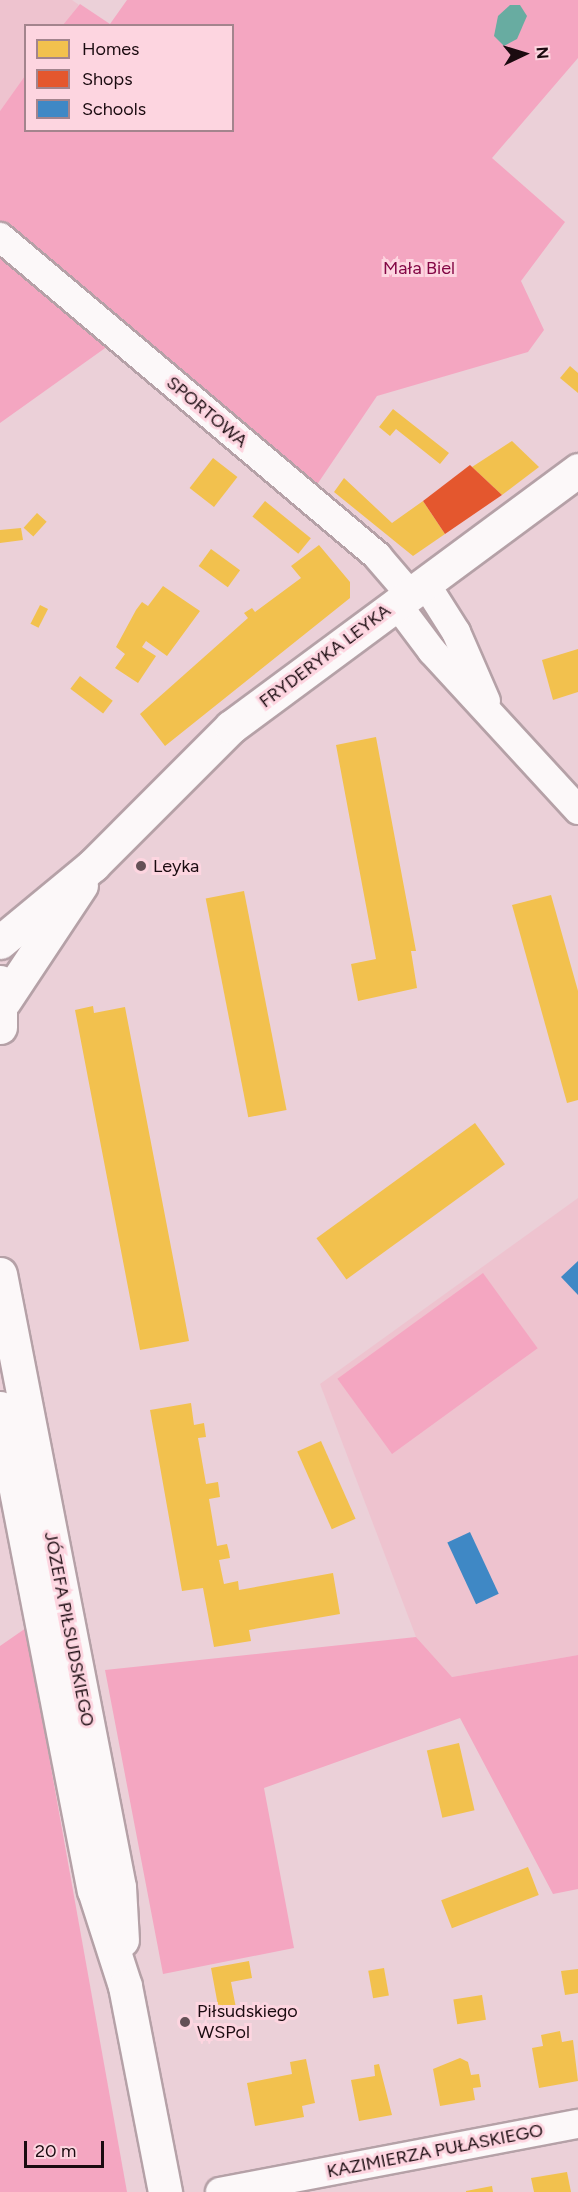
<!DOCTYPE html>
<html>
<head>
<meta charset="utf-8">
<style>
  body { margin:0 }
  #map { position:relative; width:578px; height:2192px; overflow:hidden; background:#ebd0d8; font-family:Figtree,sans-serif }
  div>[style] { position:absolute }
  .built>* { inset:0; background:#eec3cf }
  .green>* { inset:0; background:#f4a6c1; transform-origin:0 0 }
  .water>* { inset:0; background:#68aca1 }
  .homes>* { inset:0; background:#f2c14e; transform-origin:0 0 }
  .shops>* { inset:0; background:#e4572e }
  .schools>* { inset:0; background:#3f88c5; transform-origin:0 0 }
  .roads { filter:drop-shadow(2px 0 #b5a1a7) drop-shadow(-2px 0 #b5a1a7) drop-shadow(0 2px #b5a1a7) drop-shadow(0 -2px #b5a1a7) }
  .minor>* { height:28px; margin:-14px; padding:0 14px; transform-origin:14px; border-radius:14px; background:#fcf8f9 }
  .tertiary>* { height:33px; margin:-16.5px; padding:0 16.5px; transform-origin:16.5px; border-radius:16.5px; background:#fcf8f9 }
  .primary>* { height:33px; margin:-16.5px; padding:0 16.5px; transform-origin:16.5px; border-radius:16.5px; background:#fcf8f9 }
  .dots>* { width:16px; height:16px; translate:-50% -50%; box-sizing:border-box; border:3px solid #fdd5e0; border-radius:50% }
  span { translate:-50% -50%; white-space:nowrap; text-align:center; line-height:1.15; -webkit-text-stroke:6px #fdd5e0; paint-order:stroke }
  .park-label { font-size:18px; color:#830745 }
  .street-label { font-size:18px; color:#1b0b10 }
  .poi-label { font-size:18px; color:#1b0b10 }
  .left { translate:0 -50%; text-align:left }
  .legend { position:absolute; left:24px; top:24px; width:210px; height:108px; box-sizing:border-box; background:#fdd5e0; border:2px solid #a3848d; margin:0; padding:8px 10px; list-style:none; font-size:18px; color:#1b0b10 }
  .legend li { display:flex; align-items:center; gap:12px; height:30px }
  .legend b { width:30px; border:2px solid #a3848d }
  .north { position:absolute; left:494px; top:24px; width:60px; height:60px; -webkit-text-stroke:4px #fdd5e0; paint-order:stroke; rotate:86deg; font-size:16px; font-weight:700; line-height:24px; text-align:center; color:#1b0b10 }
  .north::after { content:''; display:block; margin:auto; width:21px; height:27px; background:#1b0b10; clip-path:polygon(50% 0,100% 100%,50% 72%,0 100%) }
  .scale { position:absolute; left:24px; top:2141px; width:80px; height:27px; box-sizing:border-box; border:3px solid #1b0b10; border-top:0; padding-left:8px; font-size:18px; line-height:21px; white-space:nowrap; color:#1b0b10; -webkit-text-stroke:4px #fdd5e0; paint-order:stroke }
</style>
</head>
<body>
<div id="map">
  <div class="built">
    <div style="clip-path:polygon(0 0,72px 0,79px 5px,64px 25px,26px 26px,25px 77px,0 111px)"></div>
    <div style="clip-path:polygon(578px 1198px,578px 1655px,452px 1677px,416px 1637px,320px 1384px)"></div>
  </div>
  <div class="green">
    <div style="clip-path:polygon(127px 0,578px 0,578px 58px,492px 158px,565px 222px,521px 281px,544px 330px,528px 352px,377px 396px,312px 492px,0 228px,0 111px,25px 76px,26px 130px,232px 130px,232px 26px,63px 25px,80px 4px,110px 24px)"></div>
    <div style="clip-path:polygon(0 251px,115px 341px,0 423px)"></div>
    <div style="left:483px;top:1273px;width:93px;height:180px;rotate:54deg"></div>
    <div style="clip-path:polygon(26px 1628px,127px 2192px,0 2192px,0 1646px)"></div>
    <div style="clip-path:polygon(416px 1637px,452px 1677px,578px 1655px,578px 1889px,553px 1894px,460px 1718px,264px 1788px,294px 1948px,163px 1974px,105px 1670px)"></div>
  </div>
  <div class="water">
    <div style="clip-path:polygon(510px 5px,520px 5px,527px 16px,517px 39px,504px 46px,494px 36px,498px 16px)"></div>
  </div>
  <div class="homes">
    <div style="clip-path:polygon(570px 366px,578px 373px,578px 393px,560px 378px)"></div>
    <div style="clip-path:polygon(393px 409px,449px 453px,440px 464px,396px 429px,390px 436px,379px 427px)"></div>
    <div style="clip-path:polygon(512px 441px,539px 467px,502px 495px,472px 467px)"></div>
    <div style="left:213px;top:458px;width:31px;height:38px;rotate:38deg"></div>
    <div style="clip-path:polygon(344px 478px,392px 523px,423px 501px,445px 534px,413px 556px,334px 492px)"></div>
    <div style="left:265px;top:501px;width:59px;height:20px;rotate:39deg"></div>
    <div style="left:37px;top:513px;width:13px;height:20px;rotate:42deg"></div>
    <div style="clip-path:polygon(21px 528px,23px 540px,0 543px,0 530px)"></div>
    <div style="clip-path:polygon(319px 545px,350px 582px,350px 598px,165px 746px,140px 714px,248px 618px,244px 613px,252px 608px,255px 612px,301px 578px,291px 566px)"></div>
    <div style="left:211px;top:549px;width:36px;height:21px;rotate:36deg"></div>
    <div style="clip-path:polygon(163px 586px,200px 611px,167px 656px,146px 641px,142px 647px,156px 656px,138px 683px,115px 668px,125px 654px,116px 647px,136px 610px,142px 602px,148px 606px)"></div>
    <div style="left:40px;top:605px;width:9px;height:21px;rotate:27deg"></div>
    <div style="clip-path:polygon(578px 649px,578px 692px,553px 700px,542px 660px)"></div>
    <div style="left:80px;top:676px;width:41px;height:16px;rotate:37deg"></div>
    <div style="clip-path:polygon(376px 737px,416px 951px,411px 951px,417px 988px,358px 1001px,351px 964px,376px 959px,336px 745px)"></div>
    <div style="left:244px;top:891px;width:223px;height:39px;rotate:79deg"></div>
    <div style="clip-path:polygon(551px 895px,578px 991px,578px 1100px,567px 1103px,512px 905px)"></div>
    <div style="clip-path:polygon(93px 1006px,94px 1013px,125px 1007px,189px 1341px,140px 1350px,75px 1010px)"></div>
    <div style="left:475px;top:1123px;width:51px;height:196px;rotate:54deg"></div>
    <div style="clip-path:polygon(191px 1403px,194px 1425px,204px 1423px,206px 1437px,198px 1438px,206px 1484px,218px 1482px,220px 1497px,209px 1499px,217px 1546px,227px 1544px,229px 1552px,230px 1558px,219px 1560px,224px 1584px,238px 1581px,239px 1590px,333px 1573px,340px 1614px,249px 1630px,251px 1641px,214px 1647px,203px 1588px,182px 1591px,150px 1410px)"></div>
    <div style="left:321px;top:1441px;width:85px;height:26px;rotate:66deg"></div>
    <div style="left:459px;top:1743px;width:69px;height:33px;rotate:77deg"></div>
    <div style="left:528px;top:1867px;width:30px;height:93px;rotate:69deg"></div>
    <div style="clip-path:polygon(249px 1961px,252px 1978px,231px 1982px,236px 2008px,219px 2011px,211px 1968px)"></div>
    <div style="left:384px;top:1968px;width:28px;height:16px;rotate:80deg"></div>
    <div style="clip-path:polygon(578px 1969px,578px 1993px,565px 1995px,561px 1971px)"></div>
    <div style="left:482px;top:1995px;width:25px;height:29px;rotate:81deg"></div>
    <div style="clip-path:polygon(560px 2031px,562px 2042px,573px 2040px,578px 2081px,539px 2088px,532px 2048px,543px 2046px,541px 2035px)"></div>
    <div style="clip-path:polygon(460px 2058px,468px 2062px,471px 2075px,479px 2074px,481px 2087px,473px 2088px,475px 2100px,440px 2106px,433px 2069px)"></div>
    <div style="clip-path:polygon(306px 2059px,315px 2103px,302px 2106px,304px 2117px,255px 2126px,247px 2083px,292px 2074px,290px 2062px)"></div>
    <div style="clip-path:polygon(379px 2064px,392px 2115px,359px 2121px,351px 2080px,375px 2076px,374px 2065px)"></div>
    <div style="clip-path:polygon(567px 2172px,571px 2192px,534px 2192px,531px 2178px)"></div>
    <div style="clip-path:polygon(492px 2186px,493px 2192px,466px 2192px,466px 2191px)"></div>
  </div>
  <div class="shops">
    <div style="clip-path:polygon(470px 465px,502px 495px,445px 534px,423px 501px)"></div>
  </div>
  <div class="schools">
    <div style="clip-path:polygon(578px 1261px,578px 1295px,561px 1277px)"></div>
    <div style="left:470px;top:1532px;width:68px;height:25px;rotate:65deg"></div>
  </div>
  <div class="roads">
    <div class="minor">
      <div style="left:0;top:237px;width:495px;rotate:40.2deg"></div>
      <div style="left:378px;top:557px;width:48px;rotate:49.3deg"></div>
      <div style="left:425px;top:583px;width:58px;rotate:57.7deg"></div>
      <div style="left:456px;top:632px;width:75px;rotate:66.5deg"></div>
      <div style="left:396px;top:603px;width:60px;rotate:53.1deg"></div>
      <div style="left:432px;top:651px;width:216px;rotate:47.4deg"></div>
      <div style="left:220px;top:2192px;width:364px;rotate:-10.8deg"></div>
    </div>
    <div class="tertiary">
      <div style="left:0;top:942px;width:121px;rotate:-39.6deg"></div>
      <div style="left:93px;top:865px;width:195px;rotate:-45deg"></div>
      <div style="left:231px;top:727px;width:432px;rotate:-36.5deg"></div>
      <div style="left:4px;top:1001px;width:139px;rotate:-56.4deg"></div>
    </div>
    <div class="primary">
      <div style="left:0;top:982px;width:45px;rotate:90deg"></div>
      <div style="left:0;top:1274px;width:624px;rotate:79.01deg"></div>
      <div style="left:119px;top:1887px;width:53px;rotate:86.8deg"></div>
      <div style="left:0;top:1408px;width:491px;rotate:79deg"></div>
      <div style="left:94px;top:1890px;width:101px;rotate:72.1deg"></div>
      <div style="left:125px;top:1986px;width:210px;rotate:79deg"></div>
    </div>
  </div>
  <div class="dots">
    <div style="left:141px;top:866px;background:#645056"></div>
    <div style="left:185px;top:2022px;background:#645056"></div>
  </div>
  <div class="park-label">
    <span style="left:419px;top:268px">Mała Biel</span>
  </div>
  <div class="street-label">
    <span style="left:207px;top:412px;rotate:40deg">SPORTOWA</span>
    <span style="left:325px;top:656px;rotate:-37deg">FRYDERYKA LEYKA</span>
    <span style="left:69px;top:1629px;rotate:79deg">JÓZEFA PIŁSUDSKIEGO</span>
    <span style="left:435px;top:2151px;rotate:-11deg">KAZIMIERZA PUŁASKIEGO</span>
  </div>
  <div class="poi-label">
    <span class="left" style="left:153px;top:866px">Leyka</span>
    <span class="left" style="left:197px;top:2022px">Piłsudskiego<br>WSPol</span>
  </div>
  <ul class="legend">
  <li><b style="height:16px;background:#f2c14e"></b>Homes</li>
  <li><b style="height:16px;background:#e4572e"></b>Shops</li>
  <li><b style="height:16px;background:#3f88c5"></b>Schools</li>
  </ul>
  <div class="north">N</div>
  <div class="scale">20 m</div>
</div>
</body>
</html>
